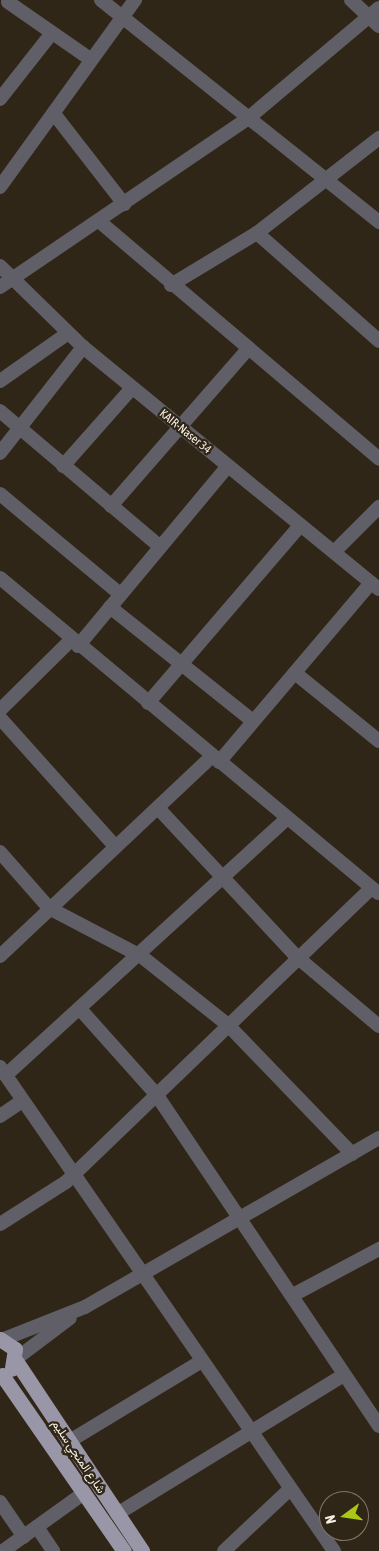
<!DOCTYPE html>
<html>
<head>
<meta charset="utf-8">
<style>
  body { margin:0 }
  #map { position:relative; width:379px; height:1551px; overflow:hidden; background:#302617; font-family:"Asap Condensed",Vazirmatn,sans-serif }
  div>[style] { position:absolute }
  .minor>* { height:14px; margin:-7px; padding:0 7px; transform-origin:7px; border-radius:7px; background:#605f67 }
  .major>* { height:15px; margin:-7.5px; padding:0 7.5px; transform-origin:7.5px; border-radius:7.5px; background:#9896a7 }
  span { translate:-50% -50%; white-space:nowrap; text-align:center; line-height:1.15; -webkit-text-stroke:4.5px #302617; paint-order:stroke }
  .street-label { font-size:12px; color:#f6efe5 }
  .north { position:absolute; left:319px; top:1491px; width:50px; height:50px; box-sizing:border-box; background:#302617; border:1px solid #7f7669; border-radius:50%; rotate:256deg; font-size:14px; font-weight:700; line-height:20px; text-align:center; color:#f6efe5 }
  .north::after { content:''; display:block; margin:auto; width:18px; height:22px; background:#aac718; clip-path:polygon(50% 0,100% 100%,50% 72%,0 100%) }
</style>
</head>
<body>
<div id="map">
  <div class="minor">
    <div style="left:101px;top:0;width:356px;rotate:38.6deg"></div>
    <div style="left:351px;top:0;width:38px;rotate:43deg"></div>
    <div style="left:8px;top:2px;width:100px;rotate:34.8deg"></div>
    <div style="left:0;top:99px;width:84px;rotate:-51.8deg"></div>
    <div style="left:55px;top:115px;width:113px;rotate:52.2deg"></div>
    <div style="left:0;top:187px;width:231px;rotate:-54.2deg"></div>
    <div style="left:100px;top:222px;width:366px;rotate:40.3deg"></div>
    <div style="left:257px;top:233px;width:163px;rotate:41.5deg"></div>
    <div style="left:0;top:266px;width:116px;rotate:44.3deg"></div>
    <div style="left:83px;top:347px;width:382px;rotate:39.3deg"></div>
    <div style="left:171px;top:285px;width:100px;rotate:-31.2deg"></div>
    <div style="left:257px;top:233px;width:155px;rotate:-37.9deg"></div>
    <div style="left:0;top:287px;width:297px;rotate:-34.2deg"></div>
    <div style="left:246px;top:120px;width:174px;rotate:-40.1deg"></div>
    <div style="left:0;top:381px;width:83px;rotate:-35.2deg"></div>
    <div style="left:0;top:411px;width:209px;rotate:40.3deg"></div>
    <div style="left:0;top:453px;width:135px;rotate:-51.9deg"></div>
    <div style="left:63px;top:466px;width:104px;rotate:-48.5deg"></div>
    <div style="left:0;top:494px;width:156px;rotate:39.8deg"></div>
    <div style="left:111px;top:506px;width:208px;rotate:-48.9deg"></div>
    <div style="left:334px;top:552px;width:64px;rotate:-45deg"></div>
    <div style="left:0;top:578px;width:492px;rotate:39.8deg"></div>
    <div style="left:110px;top:607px;width:183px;rotate:38.6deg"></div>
    <div style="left:78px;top:646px;width:233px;rotate:-50.2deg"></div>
    <div style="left:295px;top:673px;width:108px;rotate:39deg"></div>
    <div style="left:148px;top:703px;width:232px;rotate:-49.4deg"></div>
    <div style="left:0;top:710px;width:100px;rotate:-44.6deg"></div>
    <div style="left:0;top:718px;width:171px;rotate:48.1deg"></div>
    <div style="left:219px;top:762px;width:235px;rotate:-49.7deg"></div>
    <div style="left:158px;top:808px;width:204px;rotate:47deg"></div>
    <div style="left:297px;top:957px;width:107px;rotate:40.1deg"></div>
    <div style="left:0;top:852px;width:74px;rotate:48.8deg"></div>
    <div style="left:49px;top:908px;width:104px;rotate:27.6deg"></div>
    <div style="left:141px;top:956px;width:111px;rotate:38.4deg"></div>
    <div style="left:228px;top:1025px;width:179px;rotate:46.1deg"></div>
    <div style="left:0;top:956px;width:290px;rotate:-43.3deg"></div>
    <div style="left:80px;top:1009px;width:114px;rotate:48.2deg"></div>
    <div style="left:156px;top:1094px;width:400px;rotate:56.1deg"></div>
    <div style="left:0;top:1067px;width:588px;rotate:55.39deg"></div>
    <div style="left:6px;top:1075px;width:381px;rotate:-42.4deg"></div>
    <div style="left:0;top:1116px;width:27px;rotate:-34deg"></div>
    <div style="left:0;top:1224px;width:78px;rotate:-32.5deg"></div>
    <div style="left:66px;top:1182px;width:424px;rotate:-43.9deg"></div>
    <div style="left:293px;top:1295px;width:98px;rotate:-28.1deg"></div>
    <div style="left:4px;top:1339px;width:87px;rotate:-21.6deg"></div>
    <div style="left:85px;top:1307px;width:339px;rotate:-29.9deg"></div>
    <div style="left:17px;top:1358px;width:66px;rotate:-37deg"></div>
    <div style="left:68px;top:1442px;width:154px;rotate:-31.2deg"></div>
    <div style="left:0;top:1502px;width:42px;rotate:55.6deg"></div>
    <div style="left:117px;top:1514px;width:266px;rotate:-31.5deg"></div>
    <div style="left:37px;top:1527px;width:29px;rotate:56deg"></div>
    <div style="left:3px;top:1551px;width:100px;rotate:-35.6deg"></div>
    <div style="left:224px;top:1551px;width:89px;rotate:-43.2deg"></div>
  </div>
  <div class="major">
    <div style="left:0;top:1339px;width:18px;rotate:34deg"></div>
    <div style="left:15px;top:1349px;width:20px;rotate:99deg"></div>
    <div style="left:16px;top:1361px;width:228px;rotate:56.4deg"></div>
    <div style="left:2px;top:1375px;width:214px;rotate:55.3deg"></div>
  </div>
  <div class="street-label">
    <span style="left:185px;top:432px;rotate:39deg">KAIR-Naser 34</span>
    <span style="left:78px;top:1457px;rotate:56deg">شارع المنجي سليم</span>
  </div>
  <div class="north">N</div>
</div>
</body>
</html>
